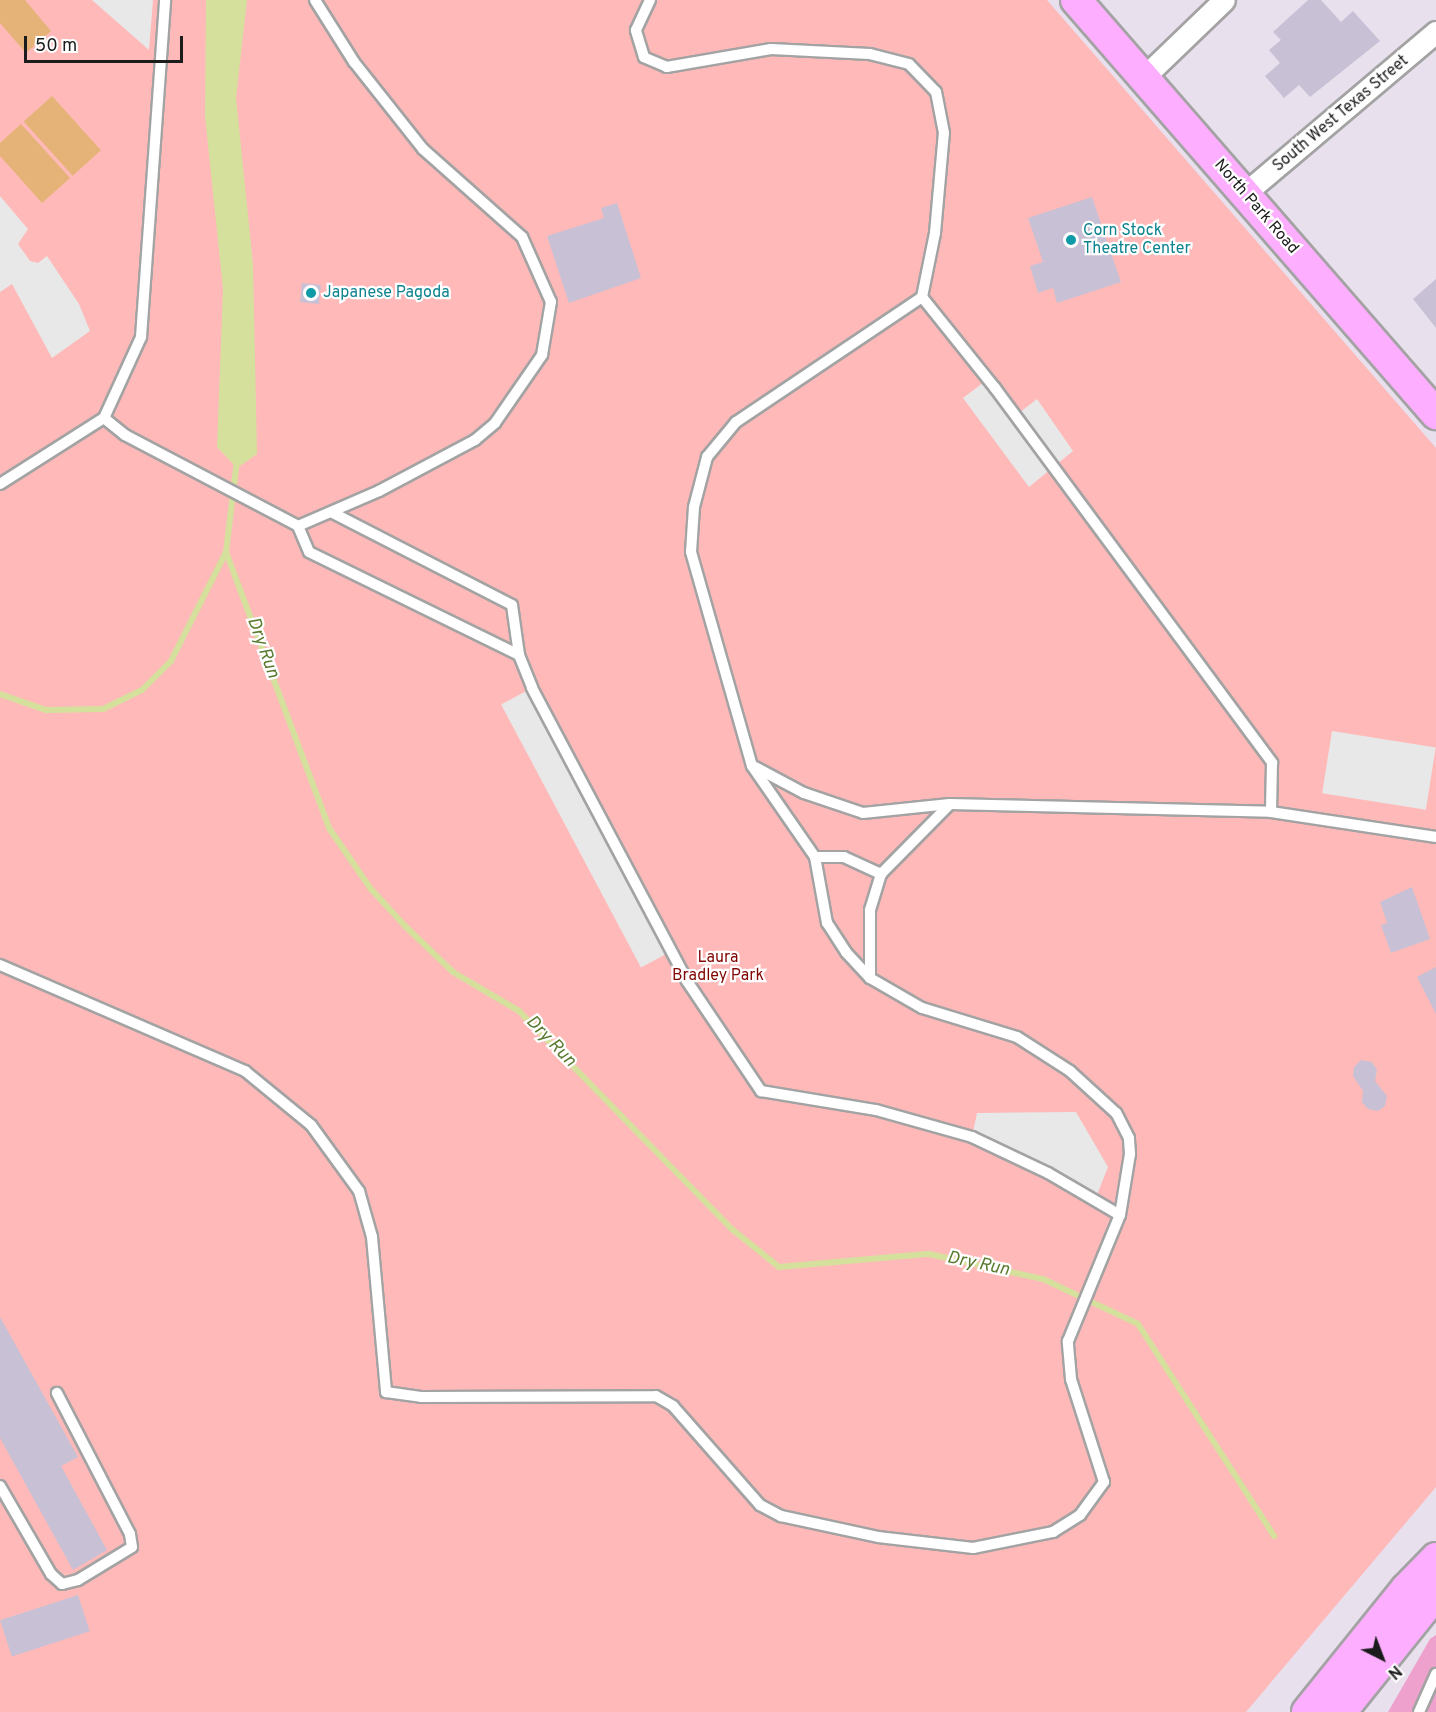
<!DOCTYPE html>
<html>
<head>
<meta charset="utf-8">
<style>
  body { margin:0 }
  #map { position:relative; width:1436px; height:1712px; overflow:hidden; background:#e9e0ee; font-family:Overpass,sans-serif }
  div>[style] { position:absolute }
  .grass>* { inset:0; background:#eea1cc }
  .park>* { inset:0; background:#feb9b8 }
  .pitch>* { inset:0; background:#e5b377; transform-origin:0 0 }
  .parking>* { inset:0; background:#e8e8e8; transform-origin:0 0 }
  .water>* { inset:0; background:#d5e09d }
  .stream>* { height:6px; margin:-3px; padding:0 3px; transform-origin:3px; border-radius:3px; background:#d5e09d }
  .building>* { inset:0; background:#c8c1d5; transform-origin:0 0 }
  .roads { filter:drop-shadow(2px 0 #a3a3a3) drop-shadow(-2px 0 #a3a3a3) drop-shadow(0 2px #a3a3a3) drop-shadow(0 -2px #a3a3a3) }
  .lane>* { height:10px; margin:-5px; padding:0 5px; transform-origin:5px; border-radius:5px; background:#fff }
  .street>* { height:21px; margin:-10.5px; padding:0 10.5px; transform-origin:10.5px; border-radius:10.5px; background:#fff }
  .secondary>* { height:30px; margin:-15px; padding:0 15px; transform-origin:15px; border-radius:15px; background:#fdaefe }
  .dots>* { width:16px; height:16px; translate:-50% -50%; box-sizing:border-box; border:3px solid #fff; border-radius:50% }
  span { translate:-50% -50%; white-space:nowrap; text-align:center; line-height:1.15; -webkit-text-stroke:4.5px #fff; paint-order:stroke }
  .street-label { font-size:16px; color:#1c1c1c }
  .culture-label { font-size:16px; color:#0d838f }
  .left { translate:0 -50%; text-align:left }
  .park-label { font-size:16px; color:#810503 }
  .water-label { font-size:18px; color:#5a7a30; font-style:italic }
  .north { position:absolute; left:1352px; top:1628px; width:60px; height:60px; -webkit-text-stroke:4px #fff; paint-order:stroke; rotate:138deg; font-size:16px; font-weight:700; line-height:24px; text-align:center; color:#1c1c1c }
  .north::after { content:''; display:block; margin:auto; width:21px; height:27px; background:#1c1c1c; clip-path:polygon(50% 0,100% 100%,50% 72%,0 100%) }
  .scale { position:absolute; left:24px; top:36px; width:159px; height:27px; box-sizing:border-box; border:3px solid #1c1c1c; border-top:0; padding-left:8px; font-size:18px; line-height:21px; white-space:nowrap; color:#1c1c1c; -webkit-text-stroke:4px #fff; paint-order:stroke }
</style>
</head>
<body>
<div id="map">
  <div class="grass">
    <div style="clip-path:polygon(1436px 1635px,1436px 1712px,1388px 1712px,1430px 1639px)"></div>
  </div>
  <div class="park">
    <div style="clip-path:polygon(0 0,1047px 0,1436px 448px,1436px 1487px,1246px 1712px,0 1712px)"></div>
  </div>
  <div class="pitch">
    <div style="clip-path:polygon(0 0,25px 0,51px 31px,26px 53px,0 23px)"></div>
    <div style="left:52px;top:96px;width:73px;height:38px;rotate:48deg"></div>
    <div style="clip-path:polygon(21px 124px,70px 178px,42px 203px,0 156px,0 143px)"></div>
  </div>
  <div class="parking">
    <div style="clip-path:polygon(92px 0,153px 0,149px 50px)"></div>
    <div style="clip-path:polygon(0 196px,28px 229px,18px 244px,30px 261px,38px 263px,47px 256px,79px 304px,90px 331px,52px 358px,12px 284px,0 292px)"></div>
    <div style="clip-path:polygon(988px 379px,1015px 416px,1037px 399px,1073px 451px,1029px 487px,963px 398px)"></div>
    <div style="left:532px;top:688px;width:298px;height:35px;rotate:62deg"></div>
    <div style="left:1332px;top:731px;width:105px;height:63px;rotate:9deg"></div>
    <div style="clip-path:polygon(1076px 1112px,1108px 1167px,1095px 1200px,972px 1137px,977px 1113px)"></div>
  </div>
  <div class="water">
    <div style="clip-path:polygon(206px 0,247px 0,236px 98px,253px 264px,257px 454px,237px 468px,217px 447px,223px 289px,205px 116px)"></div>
  </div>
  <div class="stream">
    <div style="left:237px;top:460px;width:93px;rotate:96.8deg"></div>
    <div style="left:226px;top:552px;width:295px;rotate:69.5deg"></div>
    <div style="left:329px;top:828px;width:74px;rotate:55.5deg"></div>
    <div style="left:371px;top:889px;width:50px;rotate:47.4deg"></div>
    <div style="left:405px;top:926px;width:66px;rotate:43.8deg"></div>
    <div style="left:453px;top:972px;width:77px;rotate:30.6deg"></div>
    <div style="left:519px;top:1011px;width:306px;rotate:45.7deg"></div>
    <div style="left:733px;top:1230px;width:59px;rotate:38.8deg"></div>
    <div style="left:779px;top:1267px;width:151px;rotate:-5deg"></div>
    <div style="left:929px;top:1254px;width:117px;rotate:12.4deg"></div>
    <div style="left:1043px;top:1279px;width:105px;rotate:25.3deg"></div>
    <div style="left:1138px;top:1324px;width:252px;rotate:57.3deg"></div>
    <div style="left:0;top:694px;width:49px;rotate:19.2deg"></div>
    <div style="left:46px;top:710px;width:57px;rotate:-1deg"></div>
    <div style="left:103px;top:709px;width:43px;rotate:-26deg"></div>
    <div style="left:142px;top:690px;width:41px;rotate:-45deg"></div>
    <div style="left:171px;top:661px;width:122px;rotate:-63.2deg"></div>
  </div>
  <div class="building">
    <div style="clip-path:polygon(1308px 0,1321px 0,1341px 22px,1353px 11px,1380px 41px,1310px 97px,1299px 85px,1284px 98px,1265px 76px,1280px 63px,1269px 50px,1281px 40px,1273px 32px)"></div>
    <div style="clip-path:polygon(1092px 197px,1121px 282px,1057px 303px,1053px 288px,1038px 293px,1030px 266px,1043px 262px,1028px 218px)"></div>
    <div style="clip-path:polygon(617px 203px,641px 278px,569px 303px,547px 236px,604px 218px,601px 208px)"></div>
    <div style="clip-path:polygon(1436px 279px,1436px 328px,1413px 299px)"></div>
    <div style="left:302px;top:283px;width:19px;height:19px;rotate:6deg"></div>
    <div style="clip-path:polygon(1412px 887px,1430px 939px,1391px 953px,1381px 925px,1387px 923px,1380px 902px)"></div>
    <div style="clip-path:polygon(1436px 967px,1436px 1014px,1417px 977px)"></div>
    <div style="clip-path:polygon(1361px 1060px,1372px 1062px,1377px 1070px,1375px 1081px,1387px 1096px,1385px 1106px,1378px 1111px,1368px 1109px,1362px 1102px,1363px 1091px,1353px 1076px,1354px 1067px)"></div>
    <div style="clip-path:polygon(0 1317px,78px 1457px,61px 1466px,107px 1550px,73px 1570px,0 1438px)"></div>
    <div style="left:78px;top:1595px;width:38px;height:82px;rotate:72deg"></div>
  </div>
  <div class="roads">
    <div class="lane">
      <div style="left:922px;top:297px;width:117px;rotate:51.3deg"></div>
      <div style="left:995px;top:388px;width:466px;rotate:53.5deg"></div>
      <div style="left:1272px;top:763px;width:49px;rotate:91.2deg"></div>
      <div style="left:104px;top:418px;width:27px;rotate:39deg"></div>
      <div style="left:125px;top:435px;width:195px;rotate:27.7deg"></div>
      <div style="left:298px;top:526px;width:88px;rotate:-23.4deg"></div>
      <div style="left:379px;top:491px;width:109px;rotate:-28deg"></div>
      <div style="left:475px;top:440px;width:26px;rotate:-40deg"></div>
      <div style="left:495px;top:423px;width:83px;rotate:-55.3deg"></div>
      <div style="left:542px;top:355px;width:54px;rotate:-80.4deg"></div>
      <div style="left:551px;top:302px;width:71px;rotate:-114deg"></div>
      <div style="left:522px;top:237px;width:132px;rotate:-138.4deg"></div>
      <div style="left:423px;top:149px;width:111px;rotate:-128.4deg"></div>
      <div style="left:354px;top:62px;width:73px;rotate:-122.2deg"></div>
      <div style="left:0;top:484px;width:123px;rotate:-32.4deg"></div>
      <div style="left:104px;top:418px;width:89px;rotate:-65.4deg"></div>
      <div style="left:141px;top:337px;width:338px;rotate:-85.9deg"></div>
      <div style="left:333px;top:513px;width:201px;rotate:27.2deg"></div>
      <div style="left:512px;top:605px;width:50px;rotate:82deg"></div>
      <div style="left:519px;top:655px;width:35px;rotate:68deg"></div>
      <div style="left:532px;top:688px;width:331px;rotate:62.1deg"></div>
      <div style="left:687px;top:981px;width:133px;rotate:56.1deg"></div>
      <div style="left:761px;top:1091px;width:117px;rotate:9.4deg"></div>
      <div style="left:876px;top:1110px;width:100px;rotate:15.7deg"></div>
      <div style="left:972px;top:1137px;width:84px;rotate:25.3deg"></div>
      <div style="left:1048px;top:1173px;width:83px;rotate:30.3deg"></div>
      <div style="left:298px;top:526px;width:28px;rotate:67deg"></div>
      <div style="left:309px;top:552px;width:234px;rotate:26.1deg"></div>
      <div style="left:755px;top:767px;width:55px;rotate:28deg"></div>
      <div style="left:804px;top:793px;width:62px;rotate:18.7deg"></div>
      <div style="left:863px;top:813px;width:87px;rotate:-5.9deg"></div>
      <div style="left:950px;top:804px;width:321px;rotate:1.4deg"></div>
      <div style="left:1271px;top:812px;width:167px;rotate:8.6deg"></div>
      <div style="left:815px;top:857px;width:29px"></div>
      <div style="left:844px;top:857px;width:41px;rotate:24.7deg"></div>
      <div style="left:0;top:965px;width:267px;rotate:23.4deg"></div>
      <div style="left:245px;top:1071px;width:85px;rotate:39.3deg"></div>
      <div style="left:311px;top:1125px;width:82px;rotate:54deg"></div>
      <div style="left:359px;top:1191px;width:48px;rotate:74.2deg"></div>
      <div style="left:372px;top:1237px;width:156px;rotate:84.8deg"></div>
      <div style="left:386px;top:1392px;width:35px;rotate:8deg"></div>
      <div style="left:421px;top:1397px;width:235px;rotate:-0.2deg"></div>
      <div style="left:656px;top:1396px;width:20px;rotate:30deg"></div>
      <div style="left:673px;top:1406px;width:132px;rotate:48.7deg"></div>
      <div style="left:760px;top:1505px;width:24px;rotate:28deg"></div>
      <div style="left:781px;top:1516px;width:99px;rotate:12.2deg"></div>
      <div style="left:878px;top:1537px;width:96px;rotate:6.6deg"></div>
      <div style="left:973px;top:1548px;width:82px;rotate:-11.3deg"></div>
      <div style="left:1053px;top:1532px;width:32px;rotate:-32deg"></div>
      <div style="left:1080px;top:1515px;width:41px;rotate:-54deg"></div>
      <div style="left:1104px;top:1482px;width:108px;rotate:-107.8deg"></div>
      <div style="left:1071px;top:1379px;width:38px;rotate:-95deg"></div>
      <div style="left:1068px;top:1341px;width:136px;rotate:-67.6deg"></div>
      <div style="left:1120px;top:1215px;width:62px;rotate:-80.7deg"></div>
      <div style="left:1130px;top:1154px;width:16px;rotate:-94deg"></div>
      <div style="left:1129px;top:1138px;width:28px;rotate:-117deg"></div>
      <div style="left:1116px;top:1113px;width:62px;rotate:-137.6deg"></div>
      <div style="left:1070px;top:1071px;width:63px;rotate:-147.3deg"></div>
      <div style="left:1017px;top:1037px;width:99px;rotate:-163deg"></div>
      <div style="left:922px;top:1008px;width:60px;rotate:-150deg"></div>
      <div style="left:870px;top:978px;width:35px;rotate:-133deg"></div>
      <div style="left:846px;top:952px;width:35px;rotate:-123deg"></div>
      <div style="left:827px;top:923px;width:67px;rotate:-100.3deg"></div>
      <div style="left:815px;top:857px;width:111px;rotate:-124.7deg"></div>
      <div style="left:752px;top:766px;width:223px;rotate:-105.9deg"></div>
      <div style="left:691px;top:552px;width:45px;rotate:-86.2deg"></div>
      <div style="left:694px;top:507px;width:52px;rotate:-75.4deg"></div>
      <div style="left:707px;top:457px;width:45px;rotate:-50.4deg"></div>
      <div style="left:736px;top:422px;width:224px;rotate:-33.9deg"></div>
      <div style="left:922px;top:297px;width:65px;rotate:-78.5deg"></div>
      <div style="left:935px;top:233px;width:100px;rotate:-84.9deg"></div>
      <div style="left:944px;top:133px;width:42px;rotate:-101deg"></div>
      <div style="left:936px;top:92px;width:39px;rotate:-134deg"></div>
      <div style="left:909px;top:64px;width:40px;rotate:-165.6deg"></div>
      <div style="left:870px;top:54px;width:99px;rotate:-177.1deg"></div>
      <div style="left:771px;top:49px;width:106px;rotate:170.2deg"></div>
      <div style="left:667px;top:67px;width:25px;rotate:-157deg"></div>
      <div style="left:644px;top:57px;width:28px;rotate:-107deg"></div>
      <div style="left:636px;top:30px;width:33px;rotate:-65deg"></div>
      <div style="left:870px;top:978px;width:68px;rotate:-90deg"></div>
      <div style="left:870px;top:910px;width:38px;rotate:-73deg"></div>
      <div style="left:881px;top:874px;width:98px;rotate:-45.4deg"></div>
      <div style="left:0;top:1486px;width:102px;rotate:59.9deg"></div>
      <div style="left:51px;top:1574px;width:15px;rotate:42deg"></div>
      <div style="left:62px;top:1584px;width:16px;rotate:-14deg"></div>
      <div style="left:78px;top:1580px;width:63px;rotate:-31.4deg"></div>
      <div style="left:132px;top:1547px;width:13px;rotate:-99deg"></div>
      <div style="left:130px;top:1534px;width:159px;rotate:-117.4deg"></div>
      <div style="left:1419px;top:1712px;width:42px;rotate:-65.9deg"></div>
    </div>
    <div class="street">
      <div style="left:1143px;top:78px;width:112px;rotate:-43.9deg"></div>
      <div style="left:1244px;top:194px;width:251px;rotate:-40.2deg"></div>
    </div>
    <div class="secondary">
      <div style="left:1076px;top:0;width:549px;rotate:48.99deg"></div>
      <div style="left:1307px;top:1712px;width:158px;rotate:-51.2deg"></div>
      <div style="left:1406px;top:1589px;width:43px;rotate:-45.9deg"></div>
      <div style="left:1341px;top:1712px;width:151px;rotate:-51.2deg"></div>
    </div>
  </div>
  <div class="dots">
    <div style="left:1071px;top:240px;background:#0f9aa8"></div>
    <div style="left:311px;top:293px;background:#0f9aa8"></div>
  </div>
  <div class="street-label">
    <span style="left:1341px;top:114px;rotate:-40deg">South West Texas Street</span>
    <span style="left:1256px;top:207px;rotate:49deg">North Park Road</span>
  </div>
  <div class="culture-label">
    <span class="left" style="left:1083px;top:240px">Corn Stock<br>Theatre Center</span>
    <span class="left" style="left:323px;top:293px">Japanese Pagoda</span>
  </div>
  <div class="park-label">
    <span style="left:718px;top:967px">Laura<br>Bradley Park</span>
  </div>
  <div class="water-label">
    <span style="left:262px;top:648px;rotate:70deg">Dry Run</span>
    <span style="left:550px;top:1042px;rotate:46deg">Dry Run</span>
    <span style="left:978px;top:1265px;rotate:12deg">Dry Run</span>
  </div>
  <div class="north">N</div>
  <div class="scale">50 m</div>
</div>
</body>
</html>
